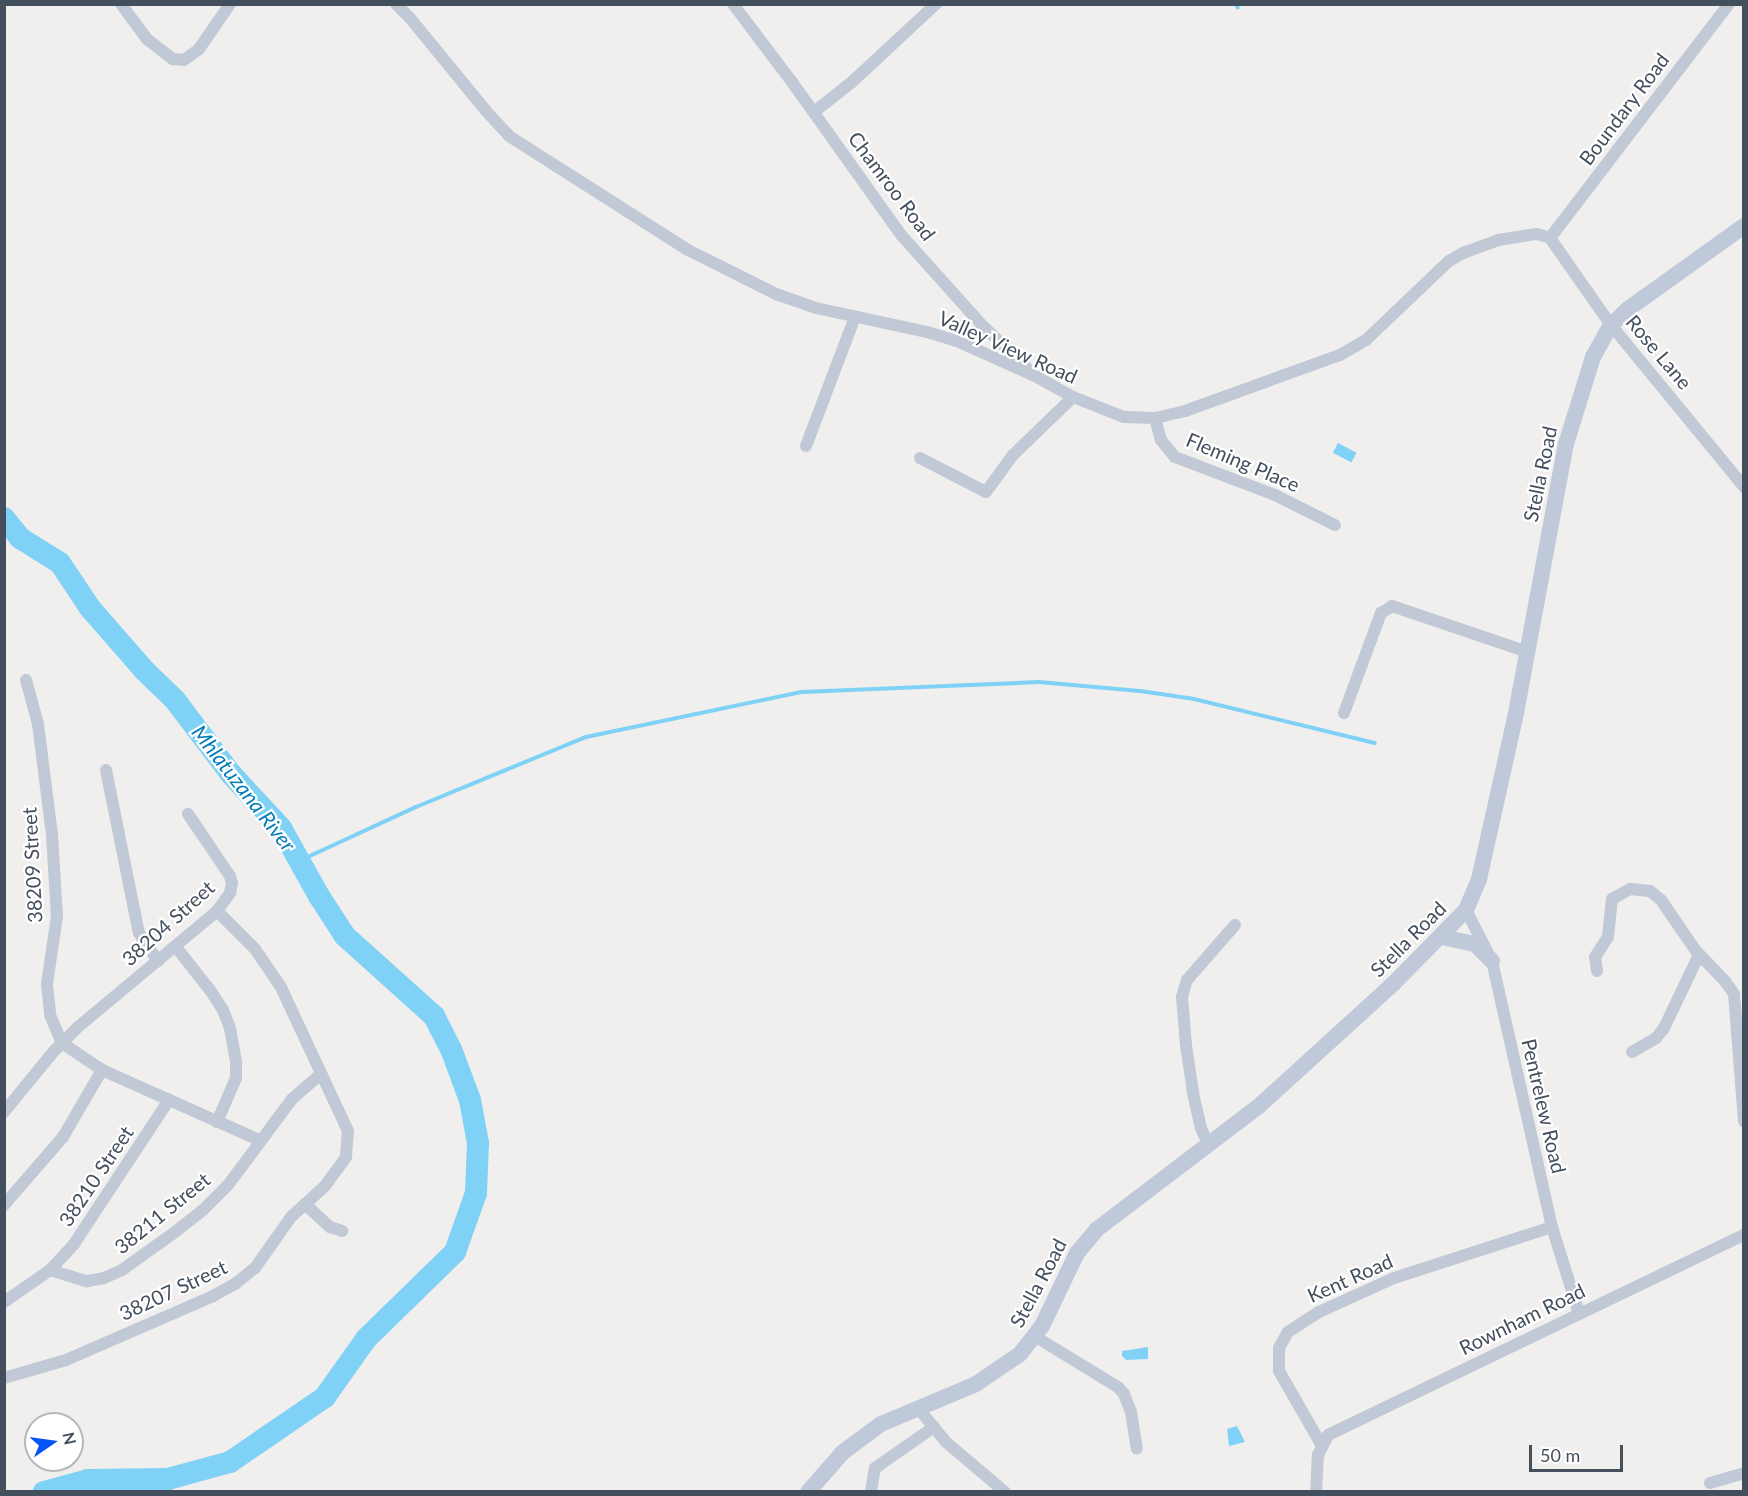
<!DOCTYPE html>
<html>
<head>
<meta charset="utf-8">
<style>
  body { margin:0 }
  #map { position:relative; width:1748px; height:1496px; overflow:hidden; background:#f1efee; font-family:Lato,sans-serif }
  div>[style] { position:absolute }
  .water>* { inset:0; background:#80d1f6; transform-origin:0 0 }
  .stream>* { height:4px; margin:-2px; padding:0 2px; transform-origin:2px; border-radius:2px; background:#80d1f6 }
  .river>* { height:22px; margin:-11px; padding:0 11px; transform-origin:11px; border-radius:11px; background:#80d1f6 }
  .street>* { height:12px; margin:-6px; padding:0 6px; transform-origin:6px; border-radius:6px; background:#c0c9d5 }
  .secondary>* { height:16px; margin:-8px; padding:0 8px; transform-origin:8px; border-radius:8px; background:#bfc9da }
  span { translate:-50% -50%; white-space:nowrap; text-align:center; line-height:1.15; -webkit-text-stroke:4.5px #fff; paint-order:stroke }
  .street-label { font-size:20px; color:#444f5e }
  .water-label { font-size:21px; color:#007cb6; font-style:italic }
  .frame { position:absolute; inset:0; border:6px solid #444f5e; pointer-events:none }
  .north { position:absolute; left:24px; top:1412px; width:60px; height:60px; box-sizing:border-box; background:#fff; border:2px solid #b4b9bf; border-radius:50%; rotate:77deg; font-size:16px; font-weight:700; line-height:24px; text-align:center; color:#444f5e }
  .north::after { content:''; display:block; margin:auto; width:21px; height:27px; background:#0454f6; clip-path:polygon(50% 0,100% 100%,50% 72%,0 100%) }
  .scale { position:absolute; left:1529px; top:1445px; width:94px; height:27px; box-sizing:border-box; border:3px solid #444f5e; border-top:0; padding-left:8px; font-size:18px; line-height:21px; white-space:nowrap; color:#444f5e; -webkit-text-stroke:4px #fff; paint-order:stroke }
</style>
</head>
<body>
<div id="map">
  <div class="water">
    <div style="left:1338px;top:443px;width:21px;height:11px;rotate:28deg"></div>
    <div style="clip-path:polygon(1148px 1347px,1148px 1359px,1126px 1360px,1122px 1356px,1122px 1351px)"></div>
    <div style="clip-path:polygon(1237px 1426px,1245px 1442px,1229px 1446px,1227px 1429px)"></div>
  </div>
  <div class="stream">
    <div style="left:1236px;top:4px;width:4px;rotate:63deg"></div>
    <div style="left:299px;top:861px;width:129px;rotate:-24.8deg"></div>
    <div style="left:416px;top:807px;width:184px;rotate:-22.4deg"></div>
    <div style="left:586px;top:737px;width:221px;rotate:-11.8deg"></div>
    <div style="left:802px;top:692px;width:237px;rotate:-2.4deg"></div>
    <div style="left:1039px;top:682px;width:101px;rotate:5.1deg"></div>
    <div style="left:1140px;top:691px;width:55px;rotate:8.4deg"></div>
    <div style="left:1194px;top:699px;width:186px;rotate:13.7deg"></div>
  </div>
  <div class="river">
    <div style="left:4px;top:518px;width:26px;rotate:51deg"></div>
    <div style="left:20px;top:538px;width:47px;rotate:32deg"></div>
    <div style="left:60px;top:563px;width:54px;rotate:56.3deg"></div>
    <div style="left:90px;top:608px;width:82px;rotate:48.9deg"></div>
    <div style="left:144px;top:670px;width:43px;rotate:44.1deg"></div>
    <div style="left:175px;top:700px;width:93px;rotate:52.9deg"></div>
    <div style="left:231px;top:774px;width:74px;rotate:47.2deg"></div>
    <div style="left:281px;top:828px;width:78px;rotate:60.8deg"></div>
    <div style="left:319px;top:896px;width:48px;rotate:57deg"></div>
    <div style="left:345px;top:936px;width:120px;rotate:42deg"></div>
    <div style="left:434px;top:1016px;width:37px;rotate:63deg"></div>
    <div style="left:451px;top:1049px;width:54px;rotate:69.6deg"></div>
    <div style="left:470px;top:1100px;width:44px;rotate:79.5deg"></div>
    <div style="left:478px;top:1143px;width:50px;rotate:92.3deg"></div>
    <div style="left:476px;top:1193px;width:63px;rotate:109.6deg"></div>
    <div style="left:455px;top:1252px;width:124px;rotate:135.7deg"></div>
    <div style="left:366px;top:1339px;width:71px;rotate:125.3deg"></div>
    <div style="left:325px;top:1397px;width:115px;rotate:145.6deg"></div>
    <div style="left:230px;top:1462px;width:64px;rotate:164.7deg"></div>
    <div style="left:168px;top:1479px;width:80px;rotate:179.3deg"></div>
    <div style="left:88px;top:1480px;width:46px;rotate:164.7deg"></div>
  </div>
  <div class="street">
    <div style="left:121px;top:4px;width:44px;rotate:53.4deg"></div>
    <div style="left:147px;top:39px;width:33px;rotate:38deg"></div>
    <div style="left:173px;top:59px;width:11px;rotate:5deg"></div>
    <div style="left:184px;top:60px;width:19px;rotate:-36deg"></div>
    <div style="left:199px;top:49px;width:55px;rotate:-55.4deg"></div>
    <div style="left:396px;top:4px;width:20px;rotate:45deg"></div>
    <div style="left:410px;top:18px;width:120px;rotate:50.7deg"></div>
    <div style="left:486px;top:111px;width:34px;rotate:47deg"></div>
    <div style="left:509px;top:136px;width:212px;rotate:32.5deg"></div>
    <div style="left:688px;top:250px;width:98px;rotate:26.6deg"></div>
    <div style="left:776px;top:294px;width:42px;rotate:19.3deg"></div>
    <div style="left:816px;top:308px;width:114px;rotate:12.2deg"></div>
    <div style="left:927px;top:332px;width:31px;rotate:17deg"></div>
    <div style="left:957px;top:341px;width:88px;rotate:24.2deg"></div>
    <div style="left:1037px;top:377px;width:41px;rotate:29.1deg"></div>
    <div style="left:1073px;top:397px;width:55px;rotate:21.4deg"></div>
    <div style="left:1124px;top:417px;width:31px;rotate:2deg"></div>
    <div style="left:1155px;top:418px;width:31px;rotate:-13deg"></div>
    <div style="left:1185px;top:411px;width:165px;rotate:-19.9deg"></div>
    <div style="left:1340px;top:355px;width:30px;rotate:-30deg"></div>
    <div style="left:1366px;top:340px;width:115px;rotate:-43.6deg"></div>
    <div style="left:1449px;top:261px;width:16px;rotate:-30deg"></div>
    <div style="left:1463px;top:253px;width:37px;rotate:-20deg"></div>
    <div style="left:1498px;top:240px;width:39px;rotate:-9deg"></div>
    <div style="left:1537px;top:234px;width:14px;rotate:17deg"></div>
    <div style="left:733px;top:4px;width:98px;rotate:52.9deg"></div>
    <div style="left:792px;top:82px;width:189px;rotate:54.5deg"></div>
    <div style="left:902px;top:236px;width:118px;rotate:48.1deg"></div>
    <div style="left:981px;top:324px;width:65px;rotate:43.8deg"></div>
    <div style="left:814px;top:112px;width:48px;rotate:-38.3deg"></div>
    <div style="left:852px;top:82px;width:115px;rotate:-42.9deg"></div>
    <div style="left:1550px;top:238px;width:106px;rotate:55deg"></div>
    <div style="left:1611px;top:325px;width:210px;rotate:50.6deg"></div>
    <div style="left:1550px;top:238px;width:295px;rotate:-52.6deg"></div>
    <div style="left:1155px;top:418px;width:23px;rotate:75deg"></div>
    <div style="left:1161px;top:440px;width:22px;rotate:51deg"></div>
    <div style="left:1175px;top:457px;width:107px;rotate:20.8deg"></div>
    <div style="left:1275px;top:495px;width:67px;rotate:26.6deg"></div>
    <div style="left:806px;top:446px;width:138px;rotate:-69.2deg"></div>
    <div style="left:920px;top:458px;width:74px;rotate:27.3deg"></div>
    <div style="left:986px;top:492px;width:46px;rotate:-53.9deg"></div>
    <div style="left:1013px;top:455px;width:83px;rotate:-44deg"></div>
    <div style="left:26px;top:680px;width:46px;rotate:74.7deg"></div>
    <div style="left:38px;top:724px;width:112px;rotate:82.8deg"></div>
    <div style="left:52px;top:835px;width:81px;rotate:86.5deg"></div>
    <div style="left:57px;top:916px;width:69px;rotate:98.4deg"></div>
    <div style="left:47px;top:984px;width:31px;rotate:84deg"></div>
    <div style="left:50px;top:1015px;width:30px;rotate:67deg"></div>
    <div style="left:62px;top:1043px;width:48px;rotate:34deg"></div>
    <div style="left:102px;top:1070px;width:172px;rotate:24deg"></div>
    <div style="left:1344px;top:713px;width:107px;rotate:-69.7deg"></div>
    <div style="left:1381px;top:613px;width:13px;rotate:-32deg"></div>
    <div style="left:1392px;top:606px;width:144px;rotate:18.7deg"></div>
    <div style="left:106px;top:770px;width:166px;rotate:78.6deg"></div>
    <div style="left:139px;top:933px;width:34px;rotate:56deg"></div>
    <div style="left:1466px;top:910px;width:57px;rotate:63deg"></div>
    <div style="left:1492px;top:961px;width:273px;rotate:77.3deg"></div>
    <div style="left:1552px;top:1227px;width:90px;rotate:72.6deg"></div>
    <div style="left:176px;top:947px;width:55px;rotate:51.7deg"></div>
    <div style="left:210px;top:990px;width:24px;rotate:57deg"></div>
    <div style="left:223px;top:1010px;width:19px;rotate:69deg"></div>
    <div style="left:230px;top:1028px;width:36px;rotate:80deg"></div>
    <div style="left:236px;top:1063px;width:15px;rotate:90deg"></div>
    <div style="left:236px;top:1078px;width:48px;rotate:113.4deg"></div>
    <div style="left:1597px;top:971px;width:14px;rotate:-98deg"></div>
    <div style="left:1595px;top:957px;width:24px;rotate:-57deg"></div>
    <div style="left:1608px;top:937px;width:38px;rotate:-84deg"></div>
    <div style="left:1612px;top:899px;width:21px;rotate:-29deg"></div>
    <div style="left:1630px;top:889px;width:20px;rotate:6deg"></div>
    <div style="left:1650px;top:891px;width:14px;rotate:39deg"></div>
    <div style="left:1661px;top:900px;width:62px;rotate:55.5deg"></div>
    <div style="left:1696px;top:951px;width:42px;rotate:46deg"></div>
    <div style="left:1725px;top:981px;width:16px;rotate:55deg"></div>
    <div style="left:1734px;top:994px;width:128px;rotate:85.5deg"></div>
    <div style="left:1632px;top:1052px;width:28px;rotate:-30deg"></div>
    <div style="left:1656px;top:1038px;width:13px;rotate:-51deg"></div>
    <div style="left:1664px;top:1028px;width:81px;rotate:-64.4deg"></div>
    <div style="left:4px;top:1112px;width:80px;rotate:-50.6deg"></div>
    <div style="left:55px;top:1050px;width:33px;rotate:-45deg"></div>
    <div style="left:78px;top:1027px;width:181px;rotate:-39.8deg"></div>
    <div style="left:217px;top:911px;width:22px;rotate:-54deg"></div>
    <div style="left:230px;top:893px;width:10px;rotate:-79deg"></div>
    <div style="left:232px;top:883px;width:7px;rotate:-106deg"></div>
    <div style="left:230px;top:876px;width:75px;rotate:-124.1deg"></div>
    <div style="left:1209px;top:1146px;width:20px;rotate:-114deg"></div>
    <div style="left:1201px;top:1128px;width:37px;rotate:-103deg"></div>
    <div style="left:1193px;top:1092px;width:48px;rotate:-98.5deg"></div>
    <div style="left:1186px;top:1045px;width:48px;rotate:-94.8deg"></div>
    <div style="left:1182px;top:997px;width:18px;rotate:-74deg"></div>
    <div style="left:1187px;top:980px;width:73px;rotate:-48.9deg"></div>
    <div style="left:305px;top:1204px;width:34px;rotate:43deg"></div>
    <div style="left:330px;top:1227px;width:13px;rotate:18deg"></div>
    <div style="left:4px;top:1205px;width:90px;rotate:-49.1deg"></div>
    <div style="left:63px;top:1137px;width:78px;rotate:-59.8deg"></div>
    <div style="left:50px;top:1270px;width:39px;rotate:17deg"></div>
    <div style="left:87px;top:1281px;width:17px;rotate:-10deg"></div>
    <div style="left:104px;top:1278px;width:20px;rotate:-24deg"></div>
    <div style="left:122px;top:1270px;width:65px;rotate:-35.6deg"></div>
    <div style="left:175px;top:1232px;width:36px;rotate:-38deg"></div>
    <div style="left:203px;top:1210px;width:35px;rotate:-45deg"></div>
    <div style="left:228px;top:1185px;width:107px;rotate:-53.3deg"></div>
    <div style="left:292px;top:1099px;width:38px;rotate:-41deg"></div>
    <div style="left:4px;top:1302px;width:56px;rotate:-34.8deg"></div>
    <div style="left:50px;top:1270px;width:35px;rotate:-47deg"></div>
    <div style="left:74px;top:1244px;width:173px;rotate:-56.6deg"></div>
    <div style="left:1036px;top:1337px;width:96px;rotate:31.4deg"></div>
    <div style="left:1118px;top:1387px;width:9px;rotate:49deg"></div>
    <div style="left:1124px;top:1394px;width:19px;rotate:69deg"></div>
    <div style="left:1131px;top:1412px;width:37px;rotate:81deg"></div>
    <div style="left:4px;top:1378px;width:65px;rotate:-16.2deg"></div>
    <div style="left:66px;top:1360px;width:160px;rotate:-23.5deg"></div>
    <div style="left:213px;top:1296px;width:25px;rotate:-29deg"></div>
    <div style="left:235px;top:1284px;width:26px;rotate:-39deg"></div>
    <div style="left:255px;top:1268px;width:62px;rotate:-54.8deg"></div>
    <div style="left:291px;top:1217px;width:46px;rotate:-42.4deg"></div>
    <div style="left:325px;top:1186px;width:36px;rotate:-54deg"></div>
    <div style="left:346px;top:1157px;width:26px;rotate:-86deg"></div>
    <div style="left:348px;top:1131px;width:159px;rotate:-115deg"></div>
    <div style="left:281px;top:987px;width:46px;rotate:-124.4deg"></div>
    <div style="left:255px;top:949px;width:54px;rotate:-135deg"></div>
    <div style="left:917px;top:1407px;width:45px;rotate:50.4deg"></div>
    <div style="left:946px;top:1442px;width:77px;rotate:40.3deg"></div>
    <div style="left:1321px;top:1444px;width:84px;rotate:-119.9deg"></div>
    <div style="left:1279px;top:1371px;width:23px;rotate:-90deg"></div>
    <div style="left:1279px;top:1348px;width:18px;rotate:-61deg"></div>
    <div style="left:1288px;top:1332px;width:37px;rotate:-33deg"></div>
    <div style="left:1319px;top:1312px;width:82px;rotate:-24.4deg"></div>
    <div style="left:1394px;top:1278px;width:166px;rotate:-17.9deg"></div>
    <div style="left:1710px;top:1483px;width:35px;rotate:-16deg"></div>
    <div style="left:871px;top:1492px;width:24px;rotate:-81deg"></div>
    <div style="left:875px;top:1468px;width:72px;rotate:-34.8deg"></div>
    <div style="left:1316px;top:1492px;width:37px;rotate:-87deg"></div>
    <div style="left:1318px;top:1455px;width:22px;rotate:-63deg"></div>
    <div style="left:1328px;top:1435px;width:462px;rotate:-25.7deg"></div>
  </div>
  <div class="secondary">
    <div style="left:1442px;top:937px;width:34px;rotate:12deg"></div>
    <div style="left:1475px;top:944px;width:24px;rotate:45deg"></div>
    <div style="left:808px;top:1492px;width:53px;rotate:-48.8deg"></div>
    <div style="left:843px;top:1452px;width:47px;rotate:-36.4deg"></div>
    <div style="left:881px;top:1424px;width:103px;rotate:-22.8deg"></div>
    <div style="left:976px;top:1384px;width:53px;rotate:-34.3deg"></div>
    <div style="left:1020px;top:1354px;width:36px;rotate:-52deg"></div>
    <div style="left:1042px;top:1326px;width:81px;rotate:-64.4deg"></div>
    <div style="left:1077px;top:1253px;width:30px;rotate:-50deg"></div>
    <div style="left:1096px;top:1230px;width:205px;rotate:-37.3deg"></div>
    <div style="left:1259px;top:1106px;width:181px;rotate:-42.3deg"></div>
    <div style="left:1393px;top:984px;width:104px;rotate:-45.4deg"></div>
    <div style="left:1466px;top:910px;width:34px;rotate:-67deg"></div>
    <div style="left:1479px;top:879px;width:170px;rotate:-77.4deg"></div>
    <div style="left:1516px;top:713px;width:274px;rotate:-79.5deg"></div>
    <div style="left:1566px;top:444px;width:91px;rotate:-72.8deg"></div>
    <div style="left:1593px;top:357px;width:37px;rotate:-61deg"></div>
    <div style="left:1611px;top:325px;width:23px;rotate:-43deg"></div>
    <div style="left:1628px;top:309px;width:143px;rotate:-35.6deg"></div>
  </div>
  <div class="street-label">
    <span style="left:1624px;top:109px;rotate:-53deg">Boundary Road</span>
    <span style="left:892px;top:186px;rotate:53deg">Chamroo Road</span>
    <span style="left:1008px;top:347px;rotate:24deg">Valley View Road</span>
    <span style="left:1659px;top:352px;rotate:50deg">Rose Lane</span>
    <span style="left:1243px;top:462px;rotate:23deg">Fleming Place</span>
    <span style="left:1540px;top:474px;rotate:-78deg">Stella Road</span>
    <span style="left:32px;top:865px;rotate:-93deg">38209 Street</span>
    <span style="left:168px;top:923px;rotate:-42deg">38204 Street</span>
    <span style="left:1408px;top:939px;rotate:-45deg">Stella Road</span>
    <span style="left:1544px;top:1106px;rotate:77deg">Pentrelew Road</span>
    <span style="left:96px;top:1176px;rotate:-56deg">38210 Street</span>
    <span style="left:162px;top:1213px;rotate:-39deg">38211 Street</span>
    <span style="left:1350px;top:1278px;rotate:-24deg">Kent Road</span>
    <span style="left:1038px;top:1283px;rotate:-62deg">Stella Road</span>
    <span style="left:173px;top:1290px;rotate:-25deg">38207 Street</span>
    <span style="left:1522px;top:1319px;rotate:-26deg">Rownham Road</span>
  </div>
  <div class="water-label">
    <span style="left:244px;top:788px;rotate:52deg">Mhlatuzana River</span>
  </div>
  <div class="frame"></div>
  <div class="north">N</div>
  <div class="scale">50 m</div>
</div>
</body>
</html>
